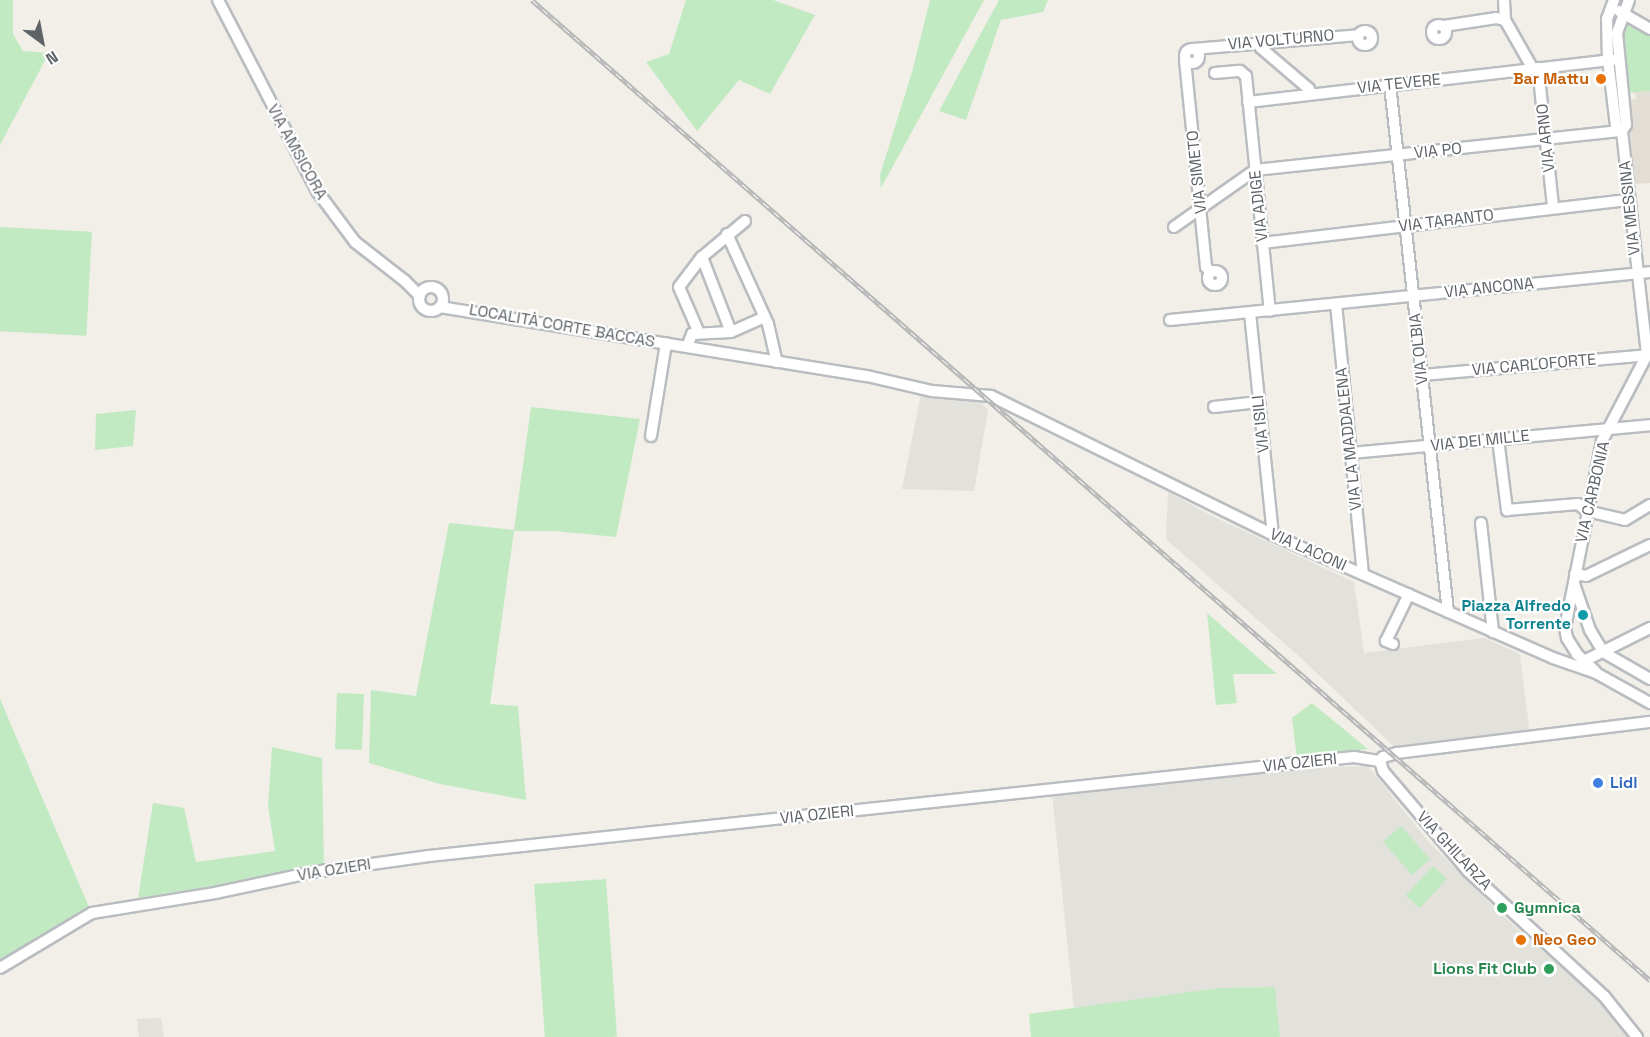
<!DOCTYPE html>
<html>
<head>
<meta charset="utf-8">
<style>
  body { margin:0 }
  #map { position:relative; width:1650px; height:1037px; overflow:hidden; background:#f1efe7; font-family:"Space Grotesk",sans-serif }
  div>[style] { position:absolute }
  .industrial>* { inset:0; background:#e2e1db }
  .education>* { inset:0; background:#e2ded5 }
  .green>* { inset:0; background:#c2eac2; transform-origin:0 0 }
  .roads { filter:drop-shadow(2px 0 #b9bdc1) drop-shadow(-2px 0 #b9bdc1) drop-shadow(0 2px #b9bdc1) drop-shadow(0 -2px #b9bdc1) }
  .minor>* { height:10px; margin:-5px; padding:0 5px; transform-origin:5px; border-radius:5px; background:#fff }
  .minor>.ring { margin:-5px; padding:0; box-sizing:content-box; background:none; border:10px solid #fff; border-radius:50% }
  .rail>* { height:4.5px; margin-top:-2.25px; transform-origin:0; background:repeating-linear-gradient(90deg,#fff 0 7px,#b6b7b8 0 14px); box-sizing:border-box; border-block:2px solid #b6b7b8 }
  .dots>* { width:16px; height:16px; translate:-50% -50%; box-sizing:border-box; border:3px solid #fff; border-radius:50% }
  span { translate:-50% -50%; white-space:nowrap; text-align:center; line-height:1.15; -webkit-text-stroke:4.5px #fff; paint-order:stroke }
  .street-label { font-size:16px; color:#5e6368 }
  .food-label { font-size:16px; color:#c56008; font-weight:700 }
  .right { translate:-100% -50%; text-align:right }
  .left { translate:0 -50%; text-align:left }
  .culture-label { font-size:16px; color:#0d838f; font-weight:700 }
  .shop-label { font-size:16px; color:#366cbe; font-weight:700 }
  .leisure-label { font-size:16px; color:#27864d; font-weight:700 }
  .north { position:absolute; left:12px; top:12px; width:60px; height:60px; -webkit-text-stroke:4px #fff; paint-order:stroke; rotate:148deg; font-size:16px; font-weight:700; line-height:24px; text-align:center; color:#5e6368 }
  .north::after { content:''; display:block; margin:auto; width:21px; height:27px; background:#5e6368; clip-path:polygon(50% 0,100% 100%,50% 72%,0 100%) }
</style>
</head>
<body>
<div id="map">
  <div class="industrial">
    <div style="clip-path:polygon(921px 394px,977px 399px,988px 410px,974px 491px,902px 489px)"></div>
    <div style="clip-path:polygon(1168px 492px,1212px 516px,1354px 582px,1364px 653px,1484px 638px,1520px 654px,1530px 736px,1403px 755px,1301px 658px,1166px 539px)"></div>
    <div style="clip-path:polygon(1368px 766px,1427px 840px,1503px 916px,1640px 1037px,1280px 1037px,1275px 987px,1219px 988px,1074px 1009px,1052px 793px,1188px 772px)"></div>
    <div style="clip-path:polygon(161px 1018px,164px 1037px,139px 1037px,137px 1019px)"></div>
  </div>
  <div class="education">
    <div style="clip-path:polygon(1650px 91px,1650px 183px,1632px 184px,1629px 100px,1636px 99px,1635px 92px)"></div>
  </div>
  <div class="green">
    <div style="clip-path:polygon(0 0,13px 0,13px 34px,23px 51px,49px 53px,0 145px)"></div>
    <div style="clip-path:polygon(686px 0,773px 0,815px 15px,770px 94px,739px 80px,697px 131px,646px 62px,669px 54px)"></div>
    <div style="clip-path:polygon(930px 0,984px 0,881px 188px,880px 175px,912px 72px)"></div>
    <div style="clip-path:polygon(999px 0,1048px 0,1043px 12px,1001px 20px,966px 120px,939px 111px)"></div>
    <div style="clip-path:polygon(1624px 21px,1650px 36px,1650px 91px,1627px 93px,1622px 27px)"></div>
    <div style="left:0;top:227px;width:92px;height:104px;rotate:3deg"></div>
    <div style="clip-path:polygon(531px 407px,640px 419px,616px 537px,555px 531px,514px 531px,490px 704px,518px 706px,526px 800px,440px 784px,369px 763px,371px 690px,416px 696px,449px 523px,514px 530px)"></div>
    <div style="clip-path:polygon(136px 410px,133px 446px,95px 450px,96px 414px)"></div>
    <div style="clip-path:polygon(1207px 613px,1277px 674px,1233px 674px,1237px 703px,1216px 705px)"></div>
    <div style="left:364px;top:694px;width:56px;height:27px;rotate:92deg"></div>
    <div style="clip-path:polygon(0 699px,89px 907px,0 961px)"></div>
    <div style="clip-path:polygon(1312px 703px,1368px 749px,1297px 759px,1292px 718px)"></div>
    <div style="clip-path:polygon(272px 747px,322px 758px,324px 869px,138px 898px,153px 803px,184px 808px,196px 862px,275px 851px,268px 806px)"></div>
    <div style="left:1401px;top:826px;width:44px;height:24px;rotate:49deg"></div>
    <div style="left:1433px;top:866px;width:19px;height:40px;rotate:43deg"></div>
    <div style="left:606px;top:879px;width:158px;height:72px;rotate:86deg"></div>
    <div style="clip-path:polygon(1275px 987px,1280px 1037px,1031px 1037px,1029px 1014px,1219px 988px)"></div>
  </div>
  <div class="roads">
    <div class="minor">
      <div style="left:218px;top:0;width:215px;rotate:62.6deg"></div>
      <div style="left:317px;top:191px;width:64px;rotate:53.3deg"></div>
      <div style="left:355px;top:242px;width:63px;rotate:38deg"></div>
      <div style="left:405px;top:281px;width:21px;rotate:45deg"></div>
      <div style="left:1504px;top:0;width:20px;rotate:87deg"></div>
      <div style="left:1505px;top:20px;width:56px;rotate:60.3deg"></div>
      <div style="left:1614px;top:0;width:20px;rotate:110deg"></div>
      <div style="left:1607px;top:19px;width:41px;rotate:88.6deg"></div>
      <div style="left:1608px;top:60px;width:66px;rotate:83.1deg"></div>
      <div style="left:1616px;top:126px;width:8px;rotate:40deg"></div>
      <div style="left:1629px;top:0;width:35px;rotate:110deg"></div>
      <div style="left:1617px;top:33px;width:92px;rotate:84.4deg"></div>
      <div style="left:1626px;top:125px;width:7px;rotate:124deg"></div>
      <div style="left:1622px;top:131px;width:225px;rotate:83.6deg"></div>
      <div style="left:1619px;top:11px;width:36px;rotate:30deg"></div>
      <div class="ring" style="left:1432px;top:25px;width:4px;height:4px"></div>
      <div style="left:1444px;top:26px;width:53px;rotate:-8.7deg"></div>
      <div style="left:1496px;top:18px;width:9px;rotate:13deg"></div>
      <div class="ring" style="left:1358px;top:31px;width:4px;height:4px"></div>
      <div style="left:1260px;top:43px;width:5px;rotate:79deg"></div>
      <div style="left:1261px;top:48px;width:63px;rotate:40.5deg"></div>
      <div style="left:1309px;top:89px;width:5px;rotate:68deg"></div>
      <div class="ring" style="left:1185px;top:49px;width:4px;height:4px"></div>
      <div style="left:1193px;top:49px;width:166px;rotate:-4.8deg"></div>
      <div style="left:1185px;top:60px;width:208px;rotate:84.2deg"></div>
      <div style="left:1206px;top:267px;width:7px;rotate:45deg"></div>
      <div style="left:1538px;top:68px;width:140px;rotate:83.8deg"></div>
      <div style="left:1215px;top:73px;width:25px;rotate:-5deg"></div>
      <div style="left:1240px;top:71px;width:8px;rotate:40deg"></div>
      <div style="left:1246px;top:76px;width:236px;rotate:84.2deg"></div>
      <div style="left:1390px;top:85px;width:530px;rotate:83.72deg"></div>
      <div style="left:1248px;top:102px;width:373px;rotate:-6.6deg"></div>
      <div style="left:1174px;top:227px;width:99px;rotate:-35.1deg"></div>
      <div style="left:1255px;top:170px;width:369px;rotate:-6.1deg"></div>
      <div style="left:727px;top:234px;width:99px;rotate:65.5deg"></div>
      <div style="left:768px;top:324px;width:39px;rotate:77deg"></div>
      <div style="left:1262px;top:243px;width:370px;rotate:-6.7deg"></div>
      <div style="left:702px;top:257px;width:80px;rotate:68.9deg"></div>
      <div class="ring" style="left:1208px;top:271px;width:4px;height:4px"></div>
      <div class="ring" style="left:419px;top:287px;width:14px;height:14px"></div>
      <div style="left:1336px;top:304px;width:271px;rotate:84.3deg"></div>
      <div style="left:440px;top:307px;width:433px;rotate:9.2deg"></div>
      <div style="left:867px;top:376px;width:67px;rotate:13deg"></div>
      <div style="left:932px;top:391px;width:59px;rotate:4.8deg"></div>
      <div style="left:991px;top:396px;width:314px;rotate:26.2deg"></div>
      <div style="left:1273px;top:535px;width:306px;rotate:23.7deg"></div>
      <div style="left:1553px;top:658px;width:46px;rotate:19.2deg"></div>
      <div style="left:1596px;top:673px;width:62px;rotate:29.1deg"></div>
      <div style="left:1250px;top:313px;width:223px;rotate:84.1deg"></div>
      <div style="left:1170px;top:320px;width:482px;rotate:-5.7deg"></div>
      <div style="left:699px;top:333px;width:50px;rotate:-113.5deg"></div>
      <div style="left:679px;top:287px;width:38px;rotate:-53deg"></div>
      <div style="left:702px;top:257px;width:56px;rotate:-39.9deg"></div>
      <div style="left:687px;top:347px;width:14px;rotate:-69deg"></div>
      <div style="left:692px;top:334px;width:39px;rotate:-3deg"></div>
      <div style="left:731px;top:332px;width:37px;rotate:-24deg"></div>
      <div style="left:1422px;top:375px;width:229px;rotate:-5deg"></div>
      <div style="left:1214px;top:407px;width:45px;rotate:-6.3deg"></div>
      <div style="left:651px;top:436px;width:94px;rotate:-80.8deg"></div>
      <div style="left:1498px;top:439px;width:72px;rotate:82.8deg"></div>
      <div style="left:1507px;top:510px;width:71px;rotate:-4.8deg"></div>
      <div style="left:1578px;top:504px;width:11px;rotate:38deg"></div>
      <div style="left:1587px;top:511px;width:39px;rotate:13deg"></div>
      <div style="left:1625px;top:520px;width:29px;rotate:-31deg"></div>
      <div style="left:1351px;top:453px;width:300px;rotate:-5.3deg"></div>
      <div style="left:1481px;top:523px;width:110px;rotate:83.7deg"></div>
      <div style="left:1575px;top:574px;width:11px;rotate:10deg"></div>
      <div style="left:1586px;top:576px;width:71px;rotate:-25.8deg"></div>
      <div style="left:1574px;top:584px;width:49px;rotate:70.8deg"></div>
      <div style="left:1590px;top:630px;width:26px;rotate:59deg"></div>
      <div style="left:1603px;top:652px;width:54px;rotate:29.9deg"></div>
      <div style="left:1393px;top:644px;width:8px;rotate:-157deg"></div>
      <div style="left:1386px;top:641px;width:52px;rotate:-63.9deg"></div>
      <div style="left:1586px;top:660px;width:72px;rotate:-26.6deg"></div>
      <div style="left:1595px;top:671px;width:25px;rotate:-137deg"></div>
      <div style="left:1577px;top:654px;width:19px;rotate:-122deg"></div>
      <div style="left:1567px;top:638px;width:10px;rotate:-101deg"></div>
      <div style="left:1565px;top:628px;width:191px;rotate:-78.8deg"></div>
      <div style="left:1602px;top:441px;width:97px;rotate:-62.4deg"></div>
      <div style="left:1380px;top:761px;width:10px;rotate:73deg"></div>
      <div style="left:1383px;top:771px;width:131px;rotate:49.6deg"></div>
      <div style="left:1468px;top:871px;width:185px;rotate:42.6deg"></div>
      <div style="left:1604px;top:996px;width:53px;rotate:51.2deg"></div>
      <div style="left:1380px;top:761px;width:5px;rotate:-53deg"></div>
      <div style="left:1383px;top:757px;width:15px;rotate:-16deg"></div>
      <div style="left:1397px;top:753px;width:255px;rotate:-7deg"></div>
      <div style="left:0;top:968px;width:107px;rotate:-30.9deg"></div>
      <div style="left:92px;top:913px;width:125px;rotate:-9.2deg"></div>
      <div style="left:215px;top:893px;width:101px;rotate:-12deg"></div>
      <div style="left:314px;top:872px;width:116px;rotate:-7.9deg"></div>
      <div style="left:429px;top:856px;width:930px;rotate:-6.11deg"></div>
      <div style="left:1354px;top:757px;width:26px;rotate:9deg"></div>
    </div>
  </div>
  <div class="rail">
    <div style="left:532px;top:0;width:1487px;rotate:41.24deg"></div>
  </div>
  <div class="dots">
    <div style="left:1601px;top:79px;background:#e8710a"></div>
    <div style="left:1583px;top:615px;background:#0f9aa8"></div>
    <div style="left:1598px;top:783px;background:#3f7fe0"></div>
    <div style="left:1502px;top:908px;background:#2e9e5b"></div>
    <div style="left:1521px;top:940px;background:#e8710a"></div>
    <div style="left:1549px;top:969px;background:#2e9e5b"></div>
  </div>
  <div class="street-label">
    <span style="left:1281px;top:40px;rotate:-5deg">VIA VOLTURNO</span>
    <span style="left:1399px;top:84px;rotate:-6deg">VIA TEVERE</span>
    <span style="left:1546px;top:138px;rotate:-96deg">VIA ARNO</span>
    <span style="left:1438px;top:151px;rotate:-6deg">VIA PO</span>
    <span style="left:297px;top:152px;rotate:61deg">VIA AMSICORA</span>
    <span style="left:1197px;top:172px;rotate:-96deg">VIA SIMETO</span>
    <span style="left:1259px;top:206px;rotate:-96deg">VIA ADIGE</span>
    <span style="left:1630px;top:208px;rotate:-96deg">VIA MESSINA</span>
    <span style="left:1446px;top:221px;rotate:-7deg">VIA TARANTO</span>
    <span style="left:1489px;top:288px;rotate:-6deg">VIA ANCONA</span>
    <span style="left:562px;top:326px;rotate:10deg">LOCALITÀ CORTE BACCAS</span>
    <span style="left:1419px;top:349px;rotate:-96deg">VIA OLBIA</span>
    <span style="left:1534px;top:365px;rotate:-5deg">VIA CARLOFORTE</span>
    <span style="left:1261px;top:424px;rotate:-96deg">VIA ISILI</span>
    <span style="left:1349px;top:439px;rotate:-96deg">VIA LA MADDALENA</span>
    <span style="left:1480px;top:441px;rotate:-6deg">VIA DEI MILLE</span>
    <span style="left:1593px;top:492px;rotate:-77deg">VIA CARBONIA</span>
    <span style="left:1308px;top:550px;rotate:24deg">VIA LACONI</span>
    <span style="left:1300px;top:763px;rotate:-6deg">VIA OZIERI</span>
    <span style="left:817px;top:815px;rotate:-6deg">VIA OZIERI</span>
    <span style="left:1454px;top:851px;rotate:47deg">VIA GHILARZA</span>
    <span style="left:334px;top:870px;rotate:-9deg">VIA OZIERI</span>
  </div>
  <div class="food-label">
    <span class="right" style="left:1589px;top:79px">Bar Mattu</span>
    <span class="left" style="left:1533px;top:940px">Neo Geo</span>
  </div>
  <div class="culture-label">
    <span class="right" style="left:1571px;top:615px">Piazza Alfredo<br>Torrente</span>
  </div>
  <div class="shop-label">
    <span class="left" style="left:1610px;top:783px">Lidl</span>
  </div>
  <div class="leisure-label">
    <span class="left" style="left:1514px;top:908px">Gymnica</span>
    <span class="right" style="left:1537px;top:969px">Lions Fit Club</span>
  </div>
  <div class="north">N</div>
</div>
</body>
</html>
